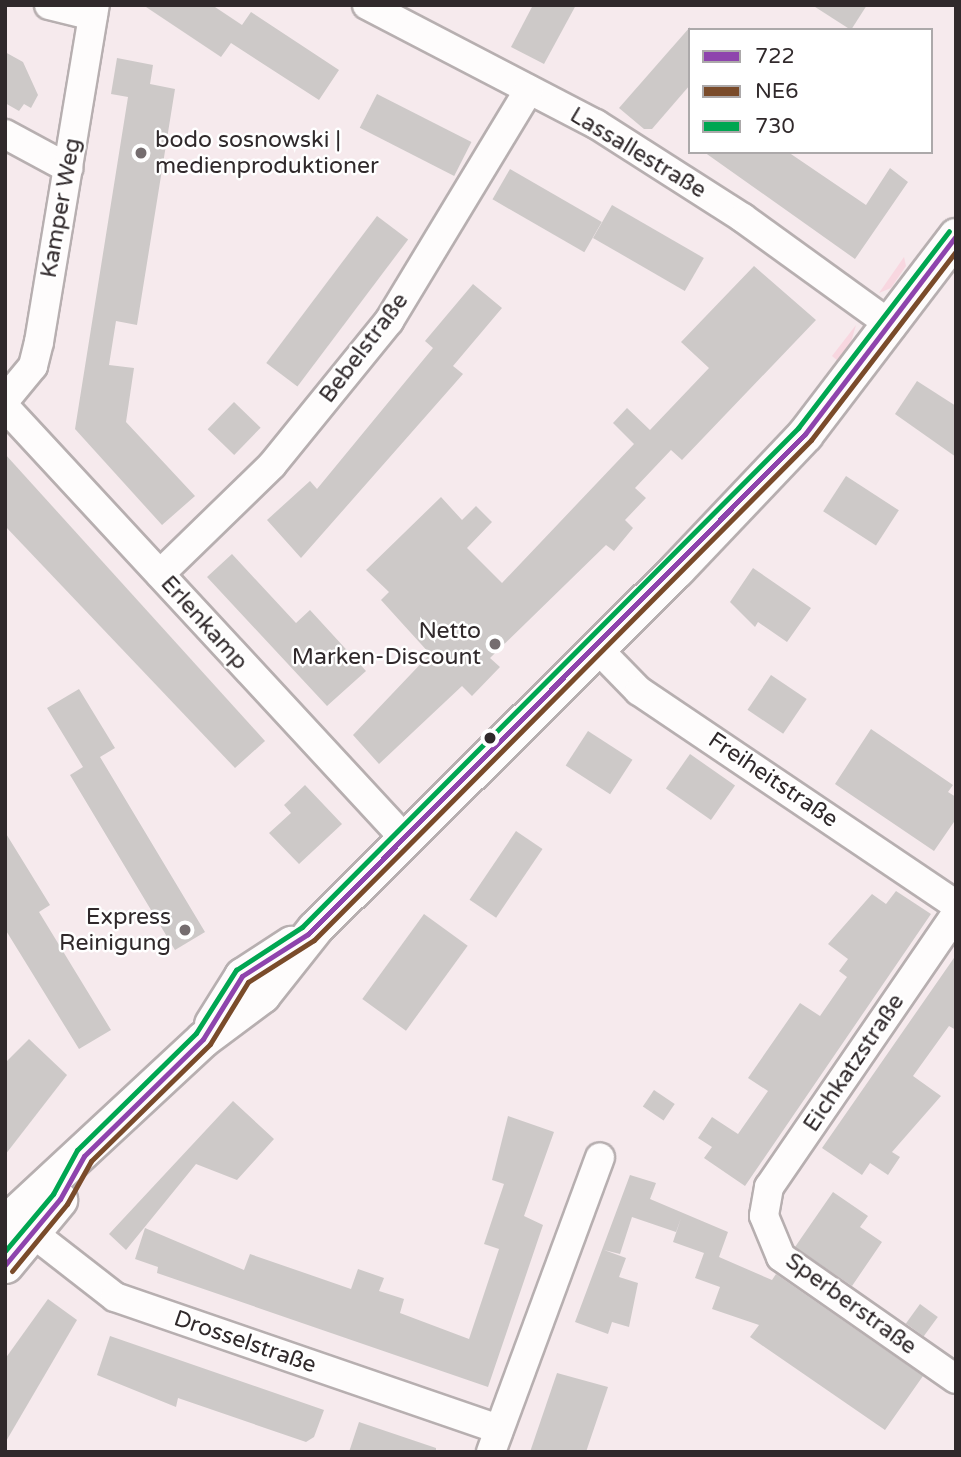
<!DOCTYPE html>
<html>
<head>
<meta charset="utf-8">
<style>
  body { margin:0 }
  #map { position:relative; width:961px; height:1457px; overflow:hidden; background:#f6eaed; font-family:"Varela Round",sans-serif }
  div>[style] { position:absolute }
  .green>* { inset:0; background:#f8d7e0 }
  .building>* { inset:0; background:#cdc9c8; transform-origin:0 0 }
  .roads { filter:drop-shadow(2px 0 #b7afb0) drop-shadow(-2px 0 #b7afb0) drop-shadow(0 2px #b7afb0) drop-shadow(0 -2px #b7afb0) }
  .minor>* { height:28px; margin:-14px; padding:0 14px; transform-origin:14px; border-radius:14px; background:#fefcfc }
  .major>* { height:35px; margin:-17.5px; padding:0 17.5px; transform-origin:17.5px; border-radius:17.5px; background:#fefcfc }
  .bus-1>* { height:5px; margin:-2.5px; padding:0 2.5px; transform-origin:2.5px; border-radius:2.5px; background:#8e44ad }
  .bus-2>* { height:5px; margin:-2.5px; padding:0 2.5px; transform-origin:2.5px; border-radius:2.5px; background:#7a4b2a }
  .bus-3>* { height:5px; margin:-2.5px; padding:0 2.5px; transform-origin:2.5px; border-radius:2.5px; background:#00a651 }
  .dots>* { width:19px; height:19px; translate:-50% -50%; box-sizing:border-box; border:4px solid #fff; border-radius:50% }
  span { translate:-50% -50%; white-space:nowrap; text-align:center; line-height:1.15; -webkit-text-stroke:5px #fff; paint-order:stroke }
  .poi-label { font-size:23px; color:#30292b }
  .left { translate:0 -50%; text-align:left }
  .right { translate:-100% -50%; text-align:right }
  .street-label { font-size:23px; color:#30292b }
  .frame { position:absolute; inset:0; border:7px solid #30292b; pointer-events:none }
  .legend { position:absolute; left:688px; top:28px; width:245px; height:126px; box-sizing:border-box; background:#fff; border:2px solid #aca9aa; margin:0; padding:9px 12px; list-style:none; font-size:21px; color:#30292b }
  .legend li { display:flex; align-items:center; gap:14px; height:35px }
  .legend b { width:35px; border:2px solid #aca9aa }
</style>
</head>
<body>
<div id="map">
  <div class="green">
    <div style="clip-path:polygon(904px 257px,906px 266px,891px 288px,879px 293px)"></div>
    <div style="clip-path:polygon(856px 325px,851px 342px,838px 361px,832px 356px)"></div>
  </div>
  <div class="building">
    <div style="clip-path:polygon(143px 5px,212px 5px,242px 25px,251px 12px,339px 70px,319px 100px,231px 43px,221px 57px)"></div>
    <div style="clip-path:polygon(533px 5px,576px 5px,544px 64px,511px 47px)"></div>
    <div style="clip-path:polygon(812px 5px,867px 5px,851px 30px)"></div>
    <div style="clip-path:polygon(690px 27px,690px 85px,652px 129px,644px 129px,619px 108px)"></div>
    <div style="clip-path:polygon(5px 52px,23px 62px,38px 95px,31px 108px,24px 104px,19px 111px,5px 103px)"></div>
    <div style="clip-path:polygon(117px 58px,153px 65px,150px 84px,175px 89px,137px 325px,116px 321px,109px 365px,134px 368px,126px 422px,195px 496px,162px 525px,75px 429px,128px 97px,111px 94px)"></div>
    <div style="left:377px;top:94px;width:106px;height:38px;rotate:27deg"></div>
    <div style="clip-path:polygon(704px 152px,788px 152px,866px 205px,890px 168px,908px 182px,855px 259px)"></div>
    <div style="left:510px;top:169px;width:106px;height:35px;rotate:30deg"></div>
    <div style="left:612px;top:205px;width:106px;height:38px;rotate:30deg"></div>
    <div style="left:377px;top:216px;width:39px;height:184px;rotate:37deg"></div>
    <div style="clip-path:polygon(754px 266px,816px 320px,682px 460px,671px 450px,635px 488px,646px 498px,625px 520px,633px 528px,614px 551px,606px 545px,490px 658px,500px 667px,472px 696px,462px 686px,379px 764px,353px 735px,430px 654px,381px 600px,389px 592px,366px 570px,441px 497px,462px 520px,476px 506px,492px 522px,467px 548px,502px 583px,634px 444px,613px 423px,627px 408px,650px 430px,709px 368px,681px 342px)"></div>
    <div style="clip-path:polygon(473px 284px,502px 308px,453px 366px,463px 374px,301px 558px,267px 520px,310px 481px,317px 489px,433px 348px,425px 341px)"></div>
    <div style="clip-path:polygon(917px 381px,956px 406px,956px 457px,895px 414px)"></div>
    <div style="left:234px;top:402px;width:37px;height:38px;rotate:44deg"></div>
    <div style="clip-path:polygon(5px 454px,265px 741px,235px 768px,5px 526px)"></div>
    <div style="left:846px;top:476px;width:63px;height:42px;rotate:33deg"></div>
    <div style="clip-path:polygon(232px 554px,296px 623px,310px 610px,366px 671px,327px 706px,207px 577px)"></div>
    <div style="clip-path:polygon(753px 568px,811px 608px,787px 642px,758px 622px,755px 627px,730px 602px)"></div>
    <div style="left:771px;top:675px;width:43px;height:42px;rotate:34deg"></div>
    <div style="clip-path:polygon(79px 689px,115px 748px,100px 757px,205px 932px,175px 950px,70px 775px,83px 767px,47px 708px)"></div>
    <div style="clip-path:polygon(871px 729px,953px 785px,948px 792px,956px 797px,956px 819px,934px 851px,835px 784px)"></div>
    <div style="left:588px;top:731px;width:53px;height:41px;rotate:33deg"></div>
    <div style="left:690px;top:754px;width:55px;height:42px;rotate:35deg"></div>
    <div style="clip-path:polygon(305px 785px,342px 824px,299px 864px,269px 833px,291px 813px,284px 805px)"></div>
    <div style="left:516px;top:831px;width:32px;height:83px;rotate:34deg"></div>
    <div style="clip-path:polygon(5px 832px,50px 905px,39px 912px,111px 1030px,79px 1049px,5px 929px)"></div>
    <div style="clip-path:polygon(896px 891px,931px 914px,745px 1186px,704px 1158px,712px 1147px,698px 1138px,712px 1117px,738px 1134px,768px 1091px,748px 1078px,800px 1003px,820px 1016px,847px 977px,839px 971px,848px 959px,828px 944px,872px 894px,886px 904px)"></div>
    <div style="left:424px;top:914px;width:54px;height:105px;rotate:36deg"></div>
    <div style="clip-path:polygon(956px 955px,956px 1030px,949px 1026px,913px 1076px,941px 1096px,892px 1152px,900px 1157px,888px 1175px,870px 1163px,862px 1175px,822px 1148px)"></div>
    <div style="clip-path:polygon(29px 1039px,67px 1075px,5px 1155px,5px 1063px)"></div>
    <div style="left:654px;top:1090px;width:25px;height:20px;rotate:34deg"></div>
    <div style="clip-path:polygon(233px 1101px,274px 1139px,237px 1180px,196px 1164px,126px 1250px,109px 1234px)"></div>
    <div style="clip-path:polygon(508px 1116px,554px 1132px,524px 1216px,543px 1225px,488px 1387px,157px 1273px,158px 1267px,135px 1259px,145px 1228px,244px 1270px,250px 1254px,351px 1289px,358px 1269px,384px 1278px,379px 1291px,404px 1299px,400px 1313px,469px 1339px,499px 1249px,484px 1244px,504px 1184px,492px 1180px)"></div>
    <div style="clip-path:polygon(630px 1175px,656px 1183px,650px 1199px,728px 1232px,719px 1257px,772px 1280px,776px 1274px,923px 1376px,885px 1430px,750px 1337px,759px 1325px,712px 1309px,720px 1287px,695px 1278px,704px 1253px,673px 1242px,681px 1218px,676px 1232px,632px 1217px,620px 1254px,604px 1250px,626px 1258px,619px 1277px,638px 1283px,629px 1327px,612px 1322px,608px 1334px,575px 1322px)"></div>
    <div style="clip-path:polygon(833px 1192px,868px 1216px,860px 1227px,882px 1242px,852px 1286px,795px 1247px)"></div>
    <div style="clip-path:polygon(48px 1299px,77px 1320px,5px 1443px,5px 1359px)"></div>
    <div style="left:920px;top:1304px;width:22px;height:24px;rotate:36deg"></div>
    <div style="clip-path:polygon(110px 1336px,324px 1410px,314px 1437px,306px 1442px,178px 1398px,176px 1407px,97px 1375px)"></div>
    <div style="clip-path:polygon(557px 1373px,608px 1387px,586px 1452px,530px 1452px)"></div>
    <div style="clip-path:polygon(359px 1422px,436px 1448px,436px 1452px,349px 1452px)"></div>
  </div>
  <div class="roads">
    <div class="minor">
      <div style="left:49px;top:5px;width:45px;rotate:14deg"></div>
      <div style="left:367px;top:5px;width:258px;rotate:27.5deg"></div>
      <div style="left:596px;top:124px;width:174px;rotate:32.6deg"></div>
      <div style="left:743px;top:218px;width:184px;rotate:35.9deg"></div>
      <div style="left:5px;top:134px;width:72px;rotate:28.4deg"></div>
      <div style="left:5px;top:400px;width:44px;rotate:-50.5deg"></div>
      <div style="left:33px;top:366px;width:25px;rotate:-76deg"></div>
      <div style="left:39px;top:342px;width:342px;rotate:-80.6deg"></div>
      <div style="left:5px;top:407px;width:589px;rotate:47.2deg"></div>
      <div style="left:160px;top:574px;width:156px;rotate:-44.2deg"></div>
      <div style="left:272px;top:465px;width:186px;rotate:-50.9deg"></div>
      <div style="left:389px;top:321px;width:270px;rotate:-58.8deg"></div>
      <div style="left:597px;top:648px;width:60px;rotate:45.7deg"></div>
      <div style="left:639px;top:691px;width:382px;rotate:34deg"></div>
      <div style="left:956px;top:914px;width:331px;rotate:124.4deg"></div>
      <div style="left:769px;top:1187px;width:29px;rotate:100deg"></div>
      <div style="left:764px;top:1216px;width:44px;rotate:67.5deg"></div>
      <div style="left:781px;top:1257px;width:213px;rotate:34.9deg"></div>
      <div style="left:16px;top:1220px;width:125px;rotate:37.9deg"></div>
      <div style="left:115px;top:1297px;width:406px;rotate:19deg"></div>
      <div style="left:491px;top:1452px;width:314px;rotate:-69.7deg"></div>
    </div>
    <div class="major">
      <div style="left:212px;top:1024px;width:57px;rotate:-58deg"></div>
      <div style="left:242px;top:976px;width:59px;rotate:-33.1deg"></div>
      <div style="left:5px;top:1223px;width:270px;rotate:-42.9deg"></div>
      <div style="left:203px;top:1039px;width:74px;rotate:-36.7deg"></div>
      <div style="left:262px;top:995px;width:85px;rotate:-51.7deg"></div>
      <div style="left:315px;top:928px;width:510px;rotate:-44.76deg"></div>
      <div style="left:677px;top:569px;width:186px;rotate:-46.5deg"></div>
      <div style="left:805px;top:434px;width:249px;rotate:-52.7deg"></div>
      <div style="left:5px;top:1265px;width:85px;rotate:-50.3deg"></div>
    </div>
  </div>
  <div class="bus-1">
    <div style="left:5px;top:1265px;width:86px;rotate:-50.2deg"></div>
    <div style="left:60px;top:1199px;width:49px;rotate:-60.8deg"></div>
    <div style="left:84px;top:1156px;width:167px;rotate:-44.5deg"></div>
    <div style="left:203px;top:1039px;width:74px;rotate:-58.2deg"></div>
    <div style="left:242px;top:976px;width:78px;rotate:-32.5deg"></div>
    <div style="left:308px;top:934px;width:705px;rotate:-45.17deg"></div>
    <div style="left:805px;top:434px;width:249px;rotate:-52.7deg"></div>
  </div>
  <div class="bus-2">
    <div style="left:12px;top:1271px;width:87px;rotate:-50.6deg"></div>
    <div style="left:67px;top:1204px;width:49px;rotate:-60.8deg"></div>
    <div style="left:91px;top:1161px;width:167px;rotate:-44.5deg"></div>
    <div style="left:210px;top:1044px;width:73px;rotate:-58.5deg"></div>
    <div style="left:248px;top:982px;width:78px;rotate:-32.5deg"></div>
    <div style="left:314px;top:940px;width:705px;rotate:-45.17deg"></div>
    <div style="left:811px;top:440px;width:238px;rotate:-52.5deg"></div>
  </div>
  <div class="bus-3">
    <div style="left:5px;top:1251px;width:75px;rotate:-49.9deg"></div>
    <div style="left:53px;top:1194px;width:50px;rotate:-61.4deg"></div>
    <div style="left:77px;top:1150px;width:167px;rotate:-44.5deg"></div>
    <div style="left:196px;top:1033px;width:75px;rotate:-57.6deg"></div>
    <div style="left:236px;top:970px;width:79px;rotate:-33.1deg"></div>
    <div style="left:302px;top:927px;width:704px;rotate:-45.17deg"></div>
    <div style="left:798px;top:428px;width:248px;rotate:-52.5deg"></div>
  </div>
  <div class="dots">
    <div style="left:141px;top:153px;background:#756d6f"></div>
    <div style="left:495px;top:644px;background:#756d6f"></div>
    <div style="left:490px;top:738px;background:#30292b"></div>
    <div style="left:185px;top:930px;background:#756d6f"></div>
  </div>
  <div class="poi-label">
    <span class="left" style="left:155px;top:153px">bodo sosnowski |<br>medienproduktioner</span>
    <span class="right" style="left:481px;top:644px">Netto<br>Marken-Discount</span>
    <span class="right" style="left:171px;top:930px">Express<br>Reinigung</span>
  </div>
  <div class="street-label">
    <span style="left:638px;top:153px;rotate:31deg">Lassallestraße</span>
    <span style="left:61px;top:208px;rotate:-80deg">Kamper Weg</span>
    <span style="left:364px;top:348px;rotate:-53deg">Bebelstraße</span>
    <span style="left:204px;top:623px;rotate:48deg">Erlenkamp</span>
    <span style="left:773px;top:780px;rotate:34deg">Freiheitstraße</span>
    <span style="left:854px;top:1063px;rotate:-56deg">Eichkatzstraße</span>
    <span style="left:851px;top:1304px;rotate:36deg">Sperberstraße</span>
    <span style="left:245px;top:1342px;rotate:19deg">Drosselstraße</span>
  </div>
  <div class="frame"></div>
  <ul class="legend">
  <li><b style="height:9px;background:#8e44ad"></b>722</li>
  <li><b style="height:9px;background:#7a4b2a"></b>NE6</li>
  <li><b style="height:9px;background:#00a651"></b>730</li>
  </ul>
</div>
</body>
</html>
